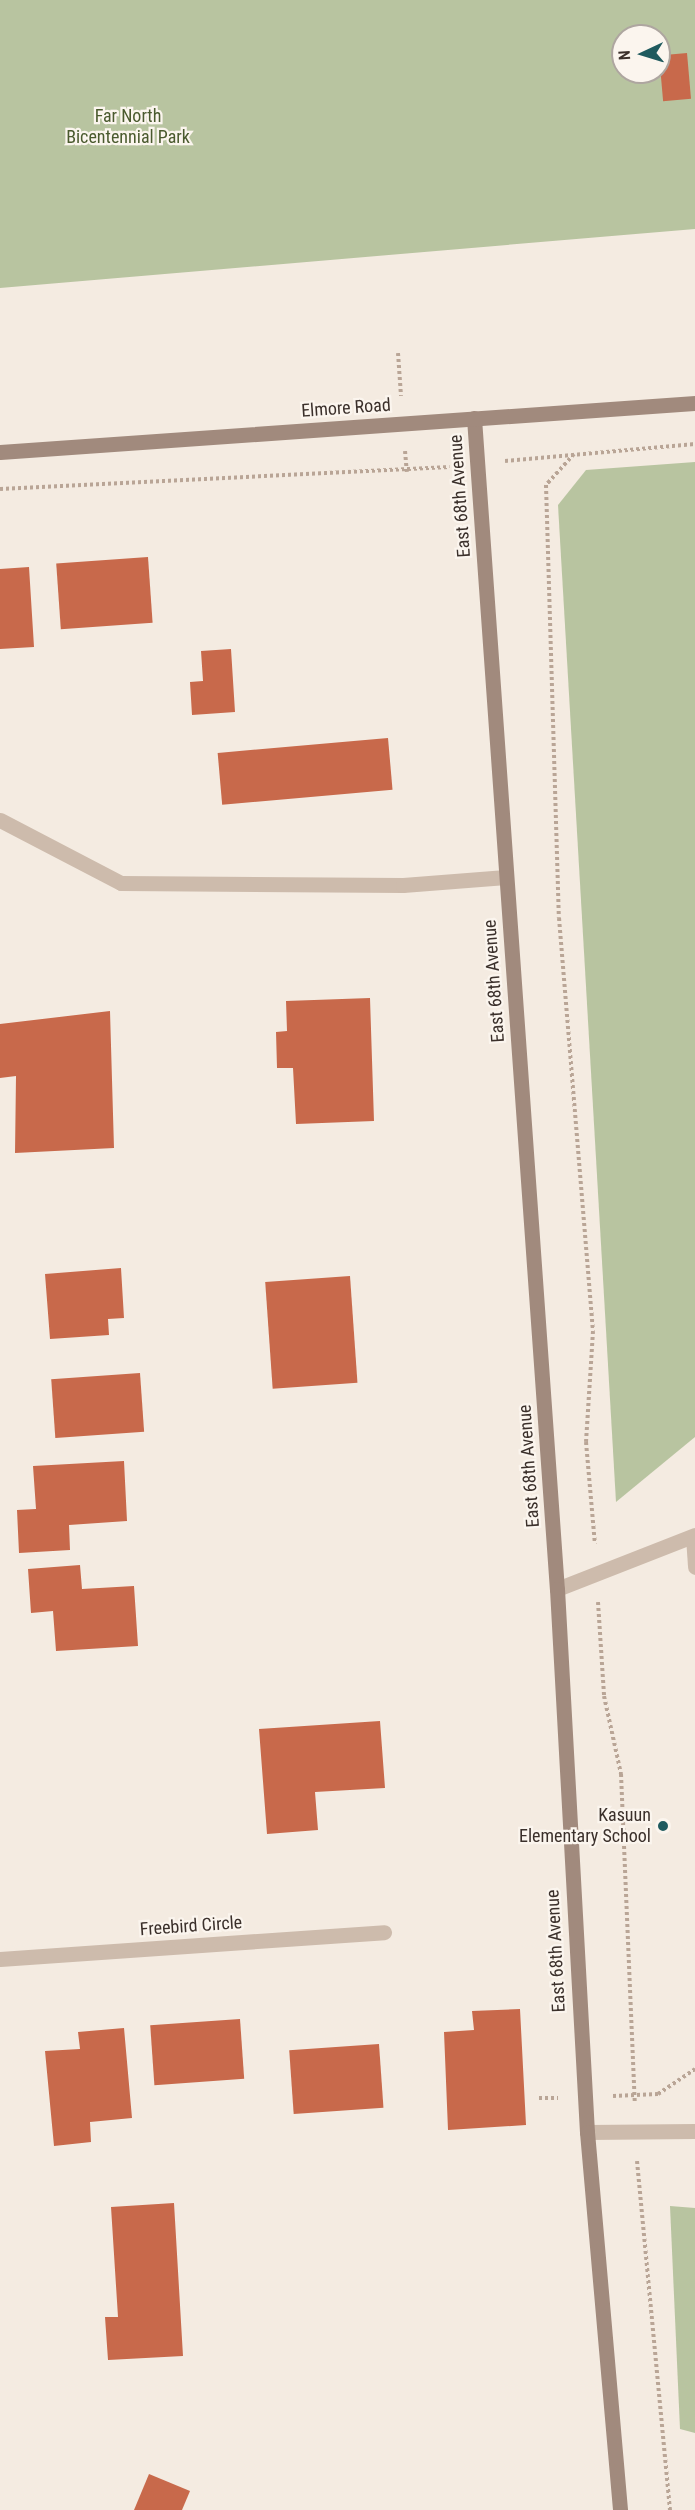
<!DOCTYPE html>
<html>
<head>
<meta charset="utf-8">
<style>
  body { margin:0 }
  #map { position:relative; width:695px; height:2510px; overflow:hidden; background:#f4ebe1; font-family:"Roboto Condensed",sans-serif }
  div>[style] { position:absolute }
  .green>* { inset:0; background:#b8c4a0 }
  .building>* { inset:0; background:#c8694b; transform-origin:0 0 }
  .path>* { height:4px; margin-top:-2px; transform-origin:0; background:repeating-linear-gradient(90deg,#b9a596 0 3px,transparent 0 6px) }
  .lane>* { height:15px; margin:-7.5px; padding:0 7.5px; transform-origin:7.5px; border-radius:7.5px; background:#cdbbac }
  .street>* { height:15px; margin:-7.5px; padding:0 7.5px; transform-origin:7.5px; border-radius:7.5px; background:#cdbbac }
  .secondary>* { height:15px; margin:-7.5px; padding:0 7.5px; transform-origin:7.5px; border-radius:7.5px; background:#a18a7d }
  .dots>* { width:16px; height:16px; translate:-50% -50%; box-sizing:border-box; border:3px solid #fbf5ee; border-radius:50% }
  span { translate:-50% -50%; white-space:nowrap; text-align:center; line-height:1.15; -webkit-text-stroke:4.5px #fbf5ee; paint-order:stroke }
  .park-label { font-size:18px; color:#4a5a2e }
  .street-label { font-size:18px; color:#3b302b }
  .poi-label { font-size:18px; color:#3b302b }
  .right { translate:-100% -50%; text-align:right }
  .north { position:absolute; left:611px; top:24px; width:60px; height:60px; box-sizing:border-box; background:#fbf5ee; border:2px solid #aea6a0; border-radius:50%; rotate:266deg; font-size:16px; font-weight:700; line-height:24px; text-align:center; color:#3b302b }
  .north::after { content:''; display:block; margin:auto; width:21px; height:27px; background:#1f5a5e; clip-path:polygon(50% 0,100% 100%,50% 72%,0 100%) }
</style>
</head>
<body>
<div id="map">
  <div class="green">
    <div style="clip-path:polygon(evenodd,0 0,695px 0,695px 229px,0 288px,0 0,623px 36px,659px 36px,659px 72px,623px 72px,623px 36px)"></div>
    <div style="clip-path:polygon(695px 462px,695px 1437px,616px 1502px,558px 505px,586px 470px)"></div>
    <div style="clip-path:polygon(670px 2206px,695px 2208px,695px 2433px,680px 2429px)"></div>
  </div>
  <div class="building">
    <div style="left:687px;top:53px;width:46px;height:28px;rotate:85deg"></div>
    <div style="left:148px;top:557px;width:66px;height:92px;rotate:86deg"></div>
    <div style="clip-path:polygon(29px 567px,34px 647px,0 649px,0 569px)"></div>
    <div style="clip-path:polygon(231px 649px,235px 712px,192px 715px,190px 682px,203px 681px,201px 651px)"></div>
    <div style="left:388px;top:738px;width:52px;height:171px;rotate:85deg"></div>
    <div style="clip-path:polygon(370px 998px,374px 1121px,296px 1124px,293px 1068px,277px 1068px,276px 1032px,287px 1031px,286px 1001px)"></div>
    <div style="clip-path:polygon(110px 1011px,114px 1148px,15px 1153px,16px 1076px,0 1078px,0 1024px)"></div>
    <div style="clip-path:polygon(121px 1268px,124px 1318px,108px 1319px,109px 1335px,50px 1339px,45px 1274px)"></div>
    <div style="left:350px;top:1276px;width:107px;height:85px;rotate:86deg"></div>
    <div style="left:140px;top:1373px;width:59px;height:89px;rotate:86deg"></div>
    <div style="clip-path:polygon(124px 1461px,127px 1521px,69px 1525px,70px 1550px,19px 1553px,17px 1510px,36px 1509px,33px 1466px)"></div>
    <div style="clip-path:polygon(80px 1565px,82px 1589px,134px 1586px,138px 1646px,56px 1651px,53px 1611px,31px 1613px,28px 1569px)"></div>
    <div style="clip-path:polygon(380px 1721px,385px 1788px,315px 1792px,318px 1830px,267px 1834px,259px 1729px)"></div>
    <div style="clip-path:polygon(520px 2009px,526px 2125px,448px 2130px,444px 2032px,474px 2030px,472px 2011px)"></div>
    <div style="left:240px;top:2019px;width:60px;height:90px;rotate:86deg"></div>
    <div style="clip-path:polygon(124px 2028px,132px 2118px,90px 2122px,91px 2142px,54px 2146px,45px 2051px,80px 2049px,78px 2032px)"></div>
    <div style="left:379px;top:2044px;width:64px;height:90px;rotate:86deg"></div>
    <div style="clip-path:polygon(174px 2203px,183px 2356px,108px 2360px,105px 2317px,118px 2317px,111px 2207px)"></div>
    <div style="clip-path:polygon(149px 2474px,190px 2491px,182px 2510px,134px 2510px)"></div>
  </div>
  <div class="path">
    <div style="left:398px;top:353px;width:43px;rotate:86deg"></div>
    <div style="left:405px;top:451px;width:21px;rotate:85deg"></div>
    <div style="left:574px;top:454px;width:42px;rotate:132.1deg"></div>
    <div style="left:546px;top:485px;width:433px;rotate:88.3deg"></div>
    <div style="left:559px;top:918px;width:414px;rotate:85.3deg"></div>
    <div style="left:593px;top:1331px;width:111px;rotate:93.6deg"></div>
    <div style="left:586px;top:1442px;width:102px;rotate:85deg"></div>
    <div style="left:505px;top:461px;width:191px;rotate:-5.1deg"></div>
    <div style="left:0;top:489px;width:450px;rotate:-2.8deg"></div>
    <div style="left:598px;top:1602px;width:94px;rotate:86.3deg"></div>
    <div style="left:604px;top:1696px;width:80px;rotate:77.7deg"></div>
    <div style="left:621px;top:1774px;width:329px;rotate:87.6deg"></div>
    <div style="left:613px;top:2096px;width:45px;rotate:-2.5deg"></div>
    <div style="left:658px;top:2094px;width:45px;rotate:-34deg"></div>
    <div style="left:539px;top:2098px;width:19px"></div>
    <div style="left:637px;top:2161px;width:351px;rotate:84.6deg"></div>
  </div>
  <div class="lane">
    <div style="left:0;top:820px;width:136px;rotate:27.5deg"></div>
    <div style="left:121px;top:883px;width:282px;rotate:0.4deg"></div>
    <div style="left:403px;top:885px;width:103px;rotate:-4.4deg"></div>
    <div style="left:693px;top:1537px;width:30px;rotate:86deg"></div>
    <div style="left:557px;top:1589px;width:148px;rotate:-21.4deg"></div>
    <div style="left:587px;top:2132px;width:108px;rotate:-0.5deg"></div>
  </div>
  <div class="street">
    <div style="left:0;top:1959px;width:385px;rotate:-4deg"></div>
  </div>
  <div class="secondary">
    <div style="left:474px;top:418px;width:1174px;rotate:85.95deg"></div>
    <div style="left:557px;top:1589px;width:544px;rotate:86.84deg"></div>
    <div style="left:587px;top:2132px;width:379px;rotate:85deg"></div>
    <div style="left:0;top:452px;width:697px;rotate:-4.03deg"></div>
  </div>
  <div class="dots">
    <div style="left:663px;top:1826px;background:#1f5a5e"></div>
  </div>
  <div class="park-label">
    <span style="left:128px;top:127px">Far North<br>Bicentennial Park</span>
  </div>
  <div class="street-label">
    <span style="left:346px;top:408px;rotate:-4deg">Elmore Road</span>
    <span style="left:460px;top:496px;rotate:-94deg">East 68th Avenue</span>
    <span style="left:494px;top:981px;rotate:-94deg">East 68th Avenue</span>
    <span style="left:529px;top:1466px;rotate:-94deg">East 68th Avenue</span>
    <span style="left:191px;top:1926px;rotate:-4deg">Freebird Circle</span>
    <span style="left:556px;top:1951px;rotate:-93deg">East 68th Avenue</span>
  </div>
  <div class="poi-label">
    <span class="right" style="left:651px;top:1826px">Kasuun<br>Elementary School</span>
  </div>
  <div class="north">N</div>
</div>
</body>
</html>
